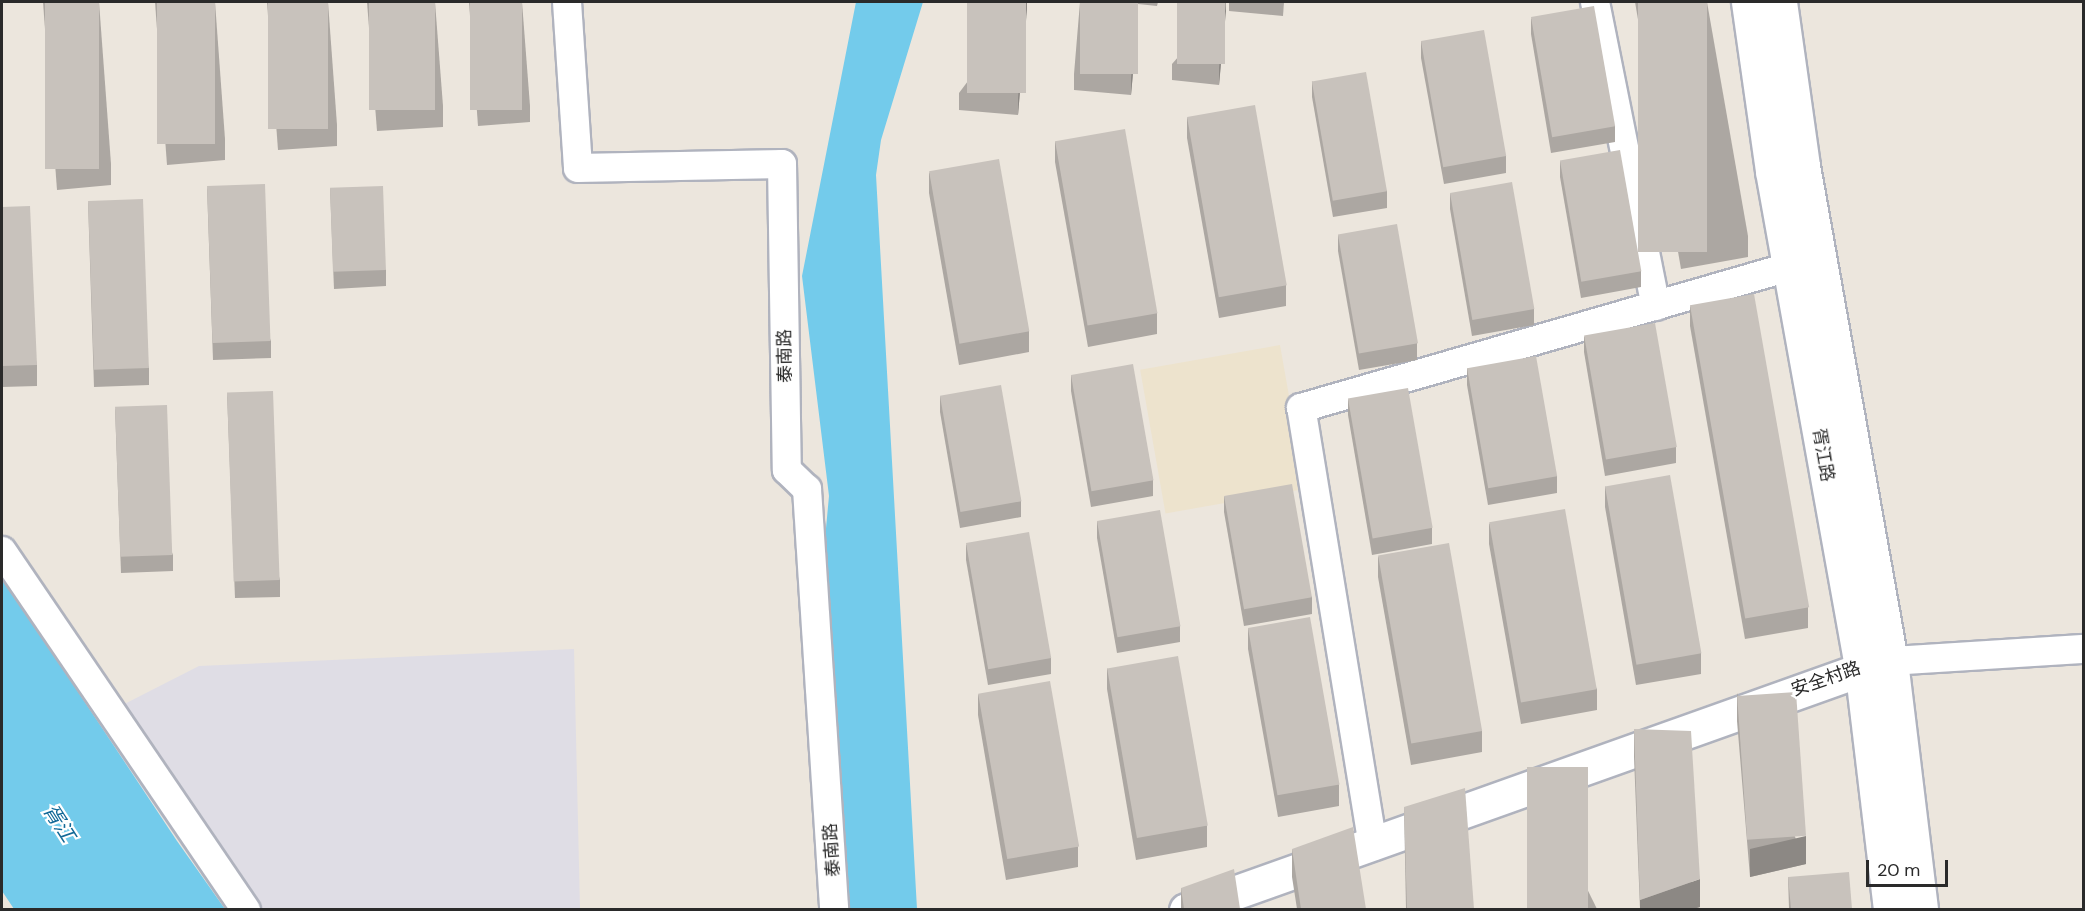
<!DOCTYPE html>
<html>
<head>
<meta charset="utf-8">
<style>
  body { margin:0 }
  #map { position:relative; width:2085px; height:911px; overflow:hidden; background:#ece6dd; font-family:"DM Sans","Noto Sans SC",sans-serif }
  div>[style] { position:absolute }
  .industrial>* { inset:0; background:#dfdde5 }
  .education>* { inset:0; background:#ede3cd; transform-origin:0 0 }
  .water>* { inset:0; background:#73cbeb }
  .roads { filter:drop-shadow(2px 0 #b0b3be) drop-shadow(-2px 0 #b0b3be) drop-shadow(0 2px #b0b3be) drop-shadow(0 -2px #b0b3be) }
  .street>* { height:28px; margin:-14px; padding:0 14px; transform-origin:14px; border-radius:14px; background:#fff }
  .secondary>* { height:33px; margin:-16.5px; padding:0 16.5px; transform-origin:16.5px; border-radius:16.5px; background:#fff }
  .wall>* { inset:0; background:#aca7a2 }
  .shaded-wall>* { inset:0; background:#8c8884 }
  .building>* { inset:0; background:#c8c2bc; transform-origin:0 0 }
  span { translate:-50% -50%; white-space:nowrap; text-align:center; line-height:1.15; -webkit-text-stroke:4.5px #fff; paint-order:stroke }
  .street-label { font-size:18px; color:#2a2a2a }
  .water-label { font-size:20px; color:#126997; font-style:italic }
  .frame { position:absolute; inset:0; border:3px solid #2a2a2a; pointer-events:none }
  .scale { position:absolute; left:1866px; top:860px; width:82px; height:27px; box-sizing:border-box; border:3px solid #2a2a2a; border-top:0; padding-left:8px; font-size:18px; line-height:21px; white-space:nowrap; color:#2a2a2a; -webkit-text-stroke:4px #fff; paint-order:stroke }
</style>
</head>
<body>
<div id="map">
  <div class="industrial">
    <div style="clip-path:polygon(574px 649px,580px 909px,225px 909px,95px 719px,199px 666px)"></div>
  </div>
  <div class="education">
    <div style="left:1280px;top:345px;width:146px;height:142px;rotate:80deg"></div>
  </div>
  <div class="water">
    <div style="clip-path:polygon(856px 2px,923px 2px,881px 140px,876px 175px,917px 909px,847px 909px,825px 539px,829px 496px,802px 276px)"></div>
    <div style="clip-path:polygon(2px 577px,177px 841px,225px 909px,14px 909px,2px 891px)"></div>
  </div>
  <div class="roads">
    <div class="street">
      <div style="left:567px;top:2px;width:166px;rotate:86.2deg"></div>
      <div style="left:578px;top:168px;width:204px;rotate:-1.1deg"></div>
      <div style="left:782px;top:164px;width:306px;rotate:89.1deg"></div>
      <div style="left:787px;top:470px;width:28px;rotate:44deg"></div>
      <div style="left:807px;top:489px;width:422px;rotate:86.3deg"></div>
      <div style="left:1595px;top:2px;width:310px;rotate:78.7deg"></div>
      <div style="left:2px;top:551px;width:434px;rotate:55.8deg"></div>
      <div style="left:1891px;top:661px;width:193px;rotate:-3.6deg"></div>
      <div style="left:1373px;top:846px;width:444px;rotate:-99.3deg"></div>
      <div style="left:1301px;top:408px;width:508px;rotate:-16.12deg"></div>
    </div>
    <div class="secondary">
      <div style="left:1748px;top:2px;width:171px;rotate:81.9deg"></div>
      <div style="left:1772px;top:171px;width:503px;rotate:79.81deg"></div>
      <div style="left:1861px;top:666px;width:246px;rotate:83.2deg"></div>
      <div style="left:1780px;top:2px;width:166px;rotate:82deg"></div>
      <div style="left:1803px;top:166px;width:503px;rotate:79.92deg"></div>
      <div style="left:1891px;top:661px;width:251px;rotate:83.1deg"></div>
      <div style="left:1186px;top:910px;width:739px;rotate:-19.61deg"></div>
    </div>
  </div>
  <div class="wall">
    <div style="clip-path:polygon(43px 2px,99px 2px,111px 164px,111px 185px,57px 190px)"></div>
    <div style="clip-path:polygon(155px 2px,215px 2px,225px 139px,225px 160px,167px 165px)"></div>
    <div style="clip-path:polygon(267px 2px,328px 2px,337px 125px,337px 146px,278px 150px)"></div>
    <div style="clip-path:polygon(367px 2px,435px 2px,443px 106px,443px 127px,377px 131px)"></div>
    <div style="clip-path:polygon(469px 2px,522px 2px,530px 106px,530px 122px,478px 126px)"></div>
    <div style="clip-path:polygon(1027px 2px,1018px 115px,959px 110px,959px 93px)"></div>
    <div style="clip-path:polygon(1080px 2px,1158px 2px,1157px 6px,1138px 4px,1138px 18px,1131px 95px,1074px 90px,1074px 74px)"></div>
    <div style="clip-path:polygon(1226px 2px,1219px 85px,1172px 80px,1172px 64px)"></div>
    <div style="clip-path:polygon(1229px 2px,1284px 2px,1283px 16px,1229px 11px)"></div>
    <div style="clip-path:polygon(1635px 2px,1707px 2px,1748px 236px,1748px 257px,1681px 269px)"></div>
    <div style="clip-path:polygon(1531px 18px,1615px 126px,1615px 142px,1551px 153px,1531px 34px)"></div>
    <div style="clip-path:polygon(1421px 41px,1506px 156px,1506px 173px,1444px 184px,1421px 58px)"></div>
    <div style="clip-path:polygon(1312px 81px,1387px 191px,1387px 208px,1333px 217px,1312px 97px)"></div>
    <div style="clip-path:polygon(1187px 117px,1286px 285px,1286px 306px,1219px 318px,1187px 138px)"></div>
    <div style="clip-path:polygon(1055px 141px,1157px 313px,1157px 334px,1088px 347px,1055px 162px)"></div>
    <div style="clip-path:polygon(1560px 161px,1641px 271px,1641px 287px,1581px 298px,1560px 177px)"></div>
    <div style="clip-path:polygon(929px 172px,1029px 331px,1029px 352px,959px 365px,929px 193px)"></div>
    <div style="clip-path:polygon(207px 187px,271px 341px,271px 358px,213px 360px)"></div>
    <div style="clip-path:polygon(330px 188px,386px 270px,386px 286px,334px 289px)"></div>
    <div style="clip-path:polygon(1450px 193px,1534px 309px,1534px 325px,1472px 336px,1450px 209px)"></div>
    <div style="clip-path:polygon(88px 201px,149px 368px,149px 385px,94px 387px)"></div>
    <div style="clip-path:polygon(2px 207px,37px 365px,37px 386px,2px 387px)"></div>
    <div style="clip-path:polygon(1338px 235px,1417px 343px,1417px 360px,1359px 370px,1338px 251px)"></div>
    <div style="clip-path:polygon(1690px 305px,1808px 607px,1808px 628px,1745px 639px,1690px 326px)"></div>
    <div style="clip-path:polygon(1584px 336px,1676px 447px,1676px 463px,1605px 476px,1584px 352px)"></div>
    <div style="clip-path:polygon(1467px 368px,1557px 476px,1557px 493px,1488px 505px,1467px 385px)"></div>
    <div style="clip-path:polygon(1071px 375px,1153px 480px,1153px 496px,1091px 507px,1071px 391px)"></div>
    <div style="clip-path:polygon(227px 393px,280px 580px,280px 597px,235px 598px)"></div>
    <div style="clip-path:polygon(940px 396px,1021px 501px,1021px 517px,960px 528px,940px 412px)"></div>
    <div style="clip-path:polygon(1348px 399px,1432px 528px,1432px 544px,1372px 555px,1348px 415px)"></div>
    <div style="clip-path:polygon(115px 408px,173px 555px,173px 571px,121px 573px)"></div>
    <div style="clip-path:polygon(1605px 486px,1701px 653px,1701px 674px,1636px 685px,1605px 507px)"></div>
    <div style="clip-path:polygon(1224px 496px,1312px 597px,1312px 614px,1244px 626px,1224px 512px)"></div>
    <div style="clip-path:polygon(1097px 521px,1180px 626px,1180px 642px,1117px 653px,1097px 538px)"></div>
    <div style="clip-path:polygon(1489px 523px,1597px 689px,1597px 710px,1521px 724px,1489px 544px)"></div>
    <div style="clip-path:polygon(966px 544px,1051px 658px,1051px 674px,988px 685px,966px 560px)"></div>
    <div style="clip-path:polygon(1378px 556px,1482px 731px,1482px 752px,1411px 765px,1378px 577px)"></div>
    <div style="clip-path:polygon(1248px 628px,1339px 785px,1339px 806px,1278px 817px,1248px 649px)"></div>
    <div style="clip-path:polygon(1107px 668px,1207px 826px,1207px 847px,1136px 860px,1107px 689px)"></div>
    <div style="clip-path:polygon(1737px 693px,1806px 864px,1750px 877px,1737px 721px)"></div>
    <div style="clip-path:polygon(978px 694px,1078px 847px,1078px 867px,1006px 880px,978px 715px)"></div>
    <div style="clip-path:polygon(1634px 729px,1700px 907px,1693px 909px,1640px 909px,1634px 757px)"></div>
    <div style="clip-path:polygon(1527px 767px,1597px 909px,1531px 909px,1527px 795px)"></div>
    <div style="clip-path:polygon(1404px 807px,1474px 909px,1406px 909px)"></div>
    <div style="clip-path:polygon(1292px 849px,1366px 909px,1297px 909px,1292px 877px)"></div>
    <div style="clip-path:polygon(1788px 877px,1852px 909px,1789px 909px)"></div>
    <div style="clip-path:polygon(1181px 888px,1240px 909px,1181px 909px)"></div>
  </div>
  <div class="shaded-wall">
    <div style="clip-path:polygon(1026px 2px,1027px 2px,1027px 9px,1018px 115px,1018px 98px)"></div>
    <div style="clip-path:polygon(1138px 2px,1138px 18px,1131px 95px,1131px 78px)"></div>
    <div style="clip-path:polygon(1225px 2px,1226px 11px,1219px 85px,1219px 68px)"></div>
    <div style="clip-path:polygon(1806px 836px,1806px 864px,1750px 877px,1750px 849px)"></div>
    <div style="clip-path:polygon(1700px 879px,1700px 907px,1693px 909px,1640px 909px,1640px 900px)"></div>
  </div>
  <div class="building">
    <div style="left:45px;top:2px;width:54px;height:167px"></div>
    <div style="left:157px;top:2px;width:58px;height:142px"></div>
    <div style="left:268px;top:2px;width:60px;height:127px"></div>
    <div style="left:369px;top:2px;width:66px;height:108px"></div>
    <div style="left:470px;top:2px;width:52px;height:108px"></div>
    <div style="left:967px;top:2px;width:59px;height:91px"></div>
    <div style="left:1080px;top:2px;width:58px;height:72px"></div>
    <div style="left:1177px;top:2px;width:48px;height:62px"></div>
    <div style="left:1638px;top:2px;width:69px;height:250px"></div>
    <div style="left:1594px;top:6px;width:122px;height:64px;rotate:80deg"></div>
    <div style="left:1484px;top:30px;width:128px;height:64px;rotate:80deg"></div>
    <div style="left:1366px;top:72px;width:121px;height:55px;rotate:80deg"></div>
    <div style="left:1255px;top:105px;width:183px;height:69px;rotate:80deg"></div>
    <div style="left:1125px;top:129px;width:187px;height:71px;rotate:80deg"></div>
    <div style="left:1620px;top:150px;width:123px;height:61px;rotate:80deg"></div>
    <div style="left:999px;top:159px;width:175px;height:71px;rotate:80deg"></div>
    <div style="left:1512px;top:182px;width:129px;height:63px;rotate:80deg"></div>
    <div style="left:265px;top:184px;width:157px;height:58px;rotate:88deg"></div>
    <div style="left:383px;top:186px;width:84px;height:53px;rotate:88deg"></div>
    <div style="left:143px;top:199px;width:169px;height:55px;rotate:88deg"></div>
    <div style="clip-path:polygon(30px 206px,37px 365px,2px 366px,2px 207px)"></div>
    <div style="left:1397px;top:224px;width:121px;height:60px;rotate:80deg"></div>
    <div style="left:1754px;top:294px;width:318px;height:65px;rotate:80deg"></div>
    <div style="left:1655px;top:323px;width:126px;height:72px;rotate:80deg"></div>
    <div style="left:1536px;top:356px;width:122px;height:70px;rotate:80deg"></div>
    <div style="left:1133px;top:364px;width:118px;height:63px;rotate:80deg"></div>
    <div style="left:1001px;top:385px;width:118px;height:62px;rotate:80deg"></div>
    <div style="left:1408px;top:388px;width:142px;height:61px;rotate:80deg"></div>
    <div style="left:273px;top:391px;width:189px;height:46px;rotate:88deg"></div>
    <div style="left:167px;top:405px;width:150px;height:52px;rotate:88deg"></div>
    <div style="left:1670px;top:475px;width:181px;height:66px;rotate:80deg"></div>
    <div style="left:1292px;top:484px;width:115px;height:69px;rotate:80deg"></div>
    <div style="left:1565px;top:509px;width:183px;height:77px;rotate:80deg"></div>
    <div style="left:1160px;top:510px;width:118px;height:64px;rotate:80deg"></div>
    <div style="left:1029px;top:532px;width:128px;height:64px;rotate:80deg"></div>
    <div style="left:1449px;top:543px;width:191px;height:72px;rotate:80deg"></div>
    <div style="left:1310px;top:617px;width:170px;height:63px;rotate:80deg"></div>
    <div style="left:1178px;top:656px;width:172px;height:72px;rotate:80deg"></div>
    <div style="left:1050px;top:681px;width:168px;height:73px;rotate:80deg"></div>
    <div style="left:1796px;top:692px;width:144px;height:59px;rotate:86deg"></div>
    <div style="clip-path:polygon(1634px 729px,1691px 731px,1700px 879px,1640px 900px)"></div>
    <div style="left:1527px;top:767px;width:61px;height:142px"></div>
    <div style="clip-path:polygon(1465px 788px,1474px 909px,1407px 909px,1404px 807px)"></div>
    <div style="clip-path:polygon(1353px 827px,1366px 909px,1301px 909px,1292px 849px)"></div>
    <div style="clip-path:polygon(1234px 869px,1240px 909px,1184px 909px,1181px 888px)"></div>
    <div style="clip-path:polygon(1849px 872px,1852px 909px,1791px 909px,1788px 877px)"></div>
  </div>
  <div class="street-label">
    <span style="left:785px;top:356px;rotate:-91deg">泰南路</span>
    <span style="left:1823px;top:455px;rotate:80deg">胥江路</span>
    <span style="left:1826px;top:679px;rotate:-19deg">安全村路</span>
    <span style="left:832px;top:850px;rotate:-94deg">泰南路</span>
  </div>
  <div class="water-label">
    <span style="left:59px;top:823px;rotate:57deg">胥江</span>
  </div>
  <div class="frame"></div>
  <div class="scale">20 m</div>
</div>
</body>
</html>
